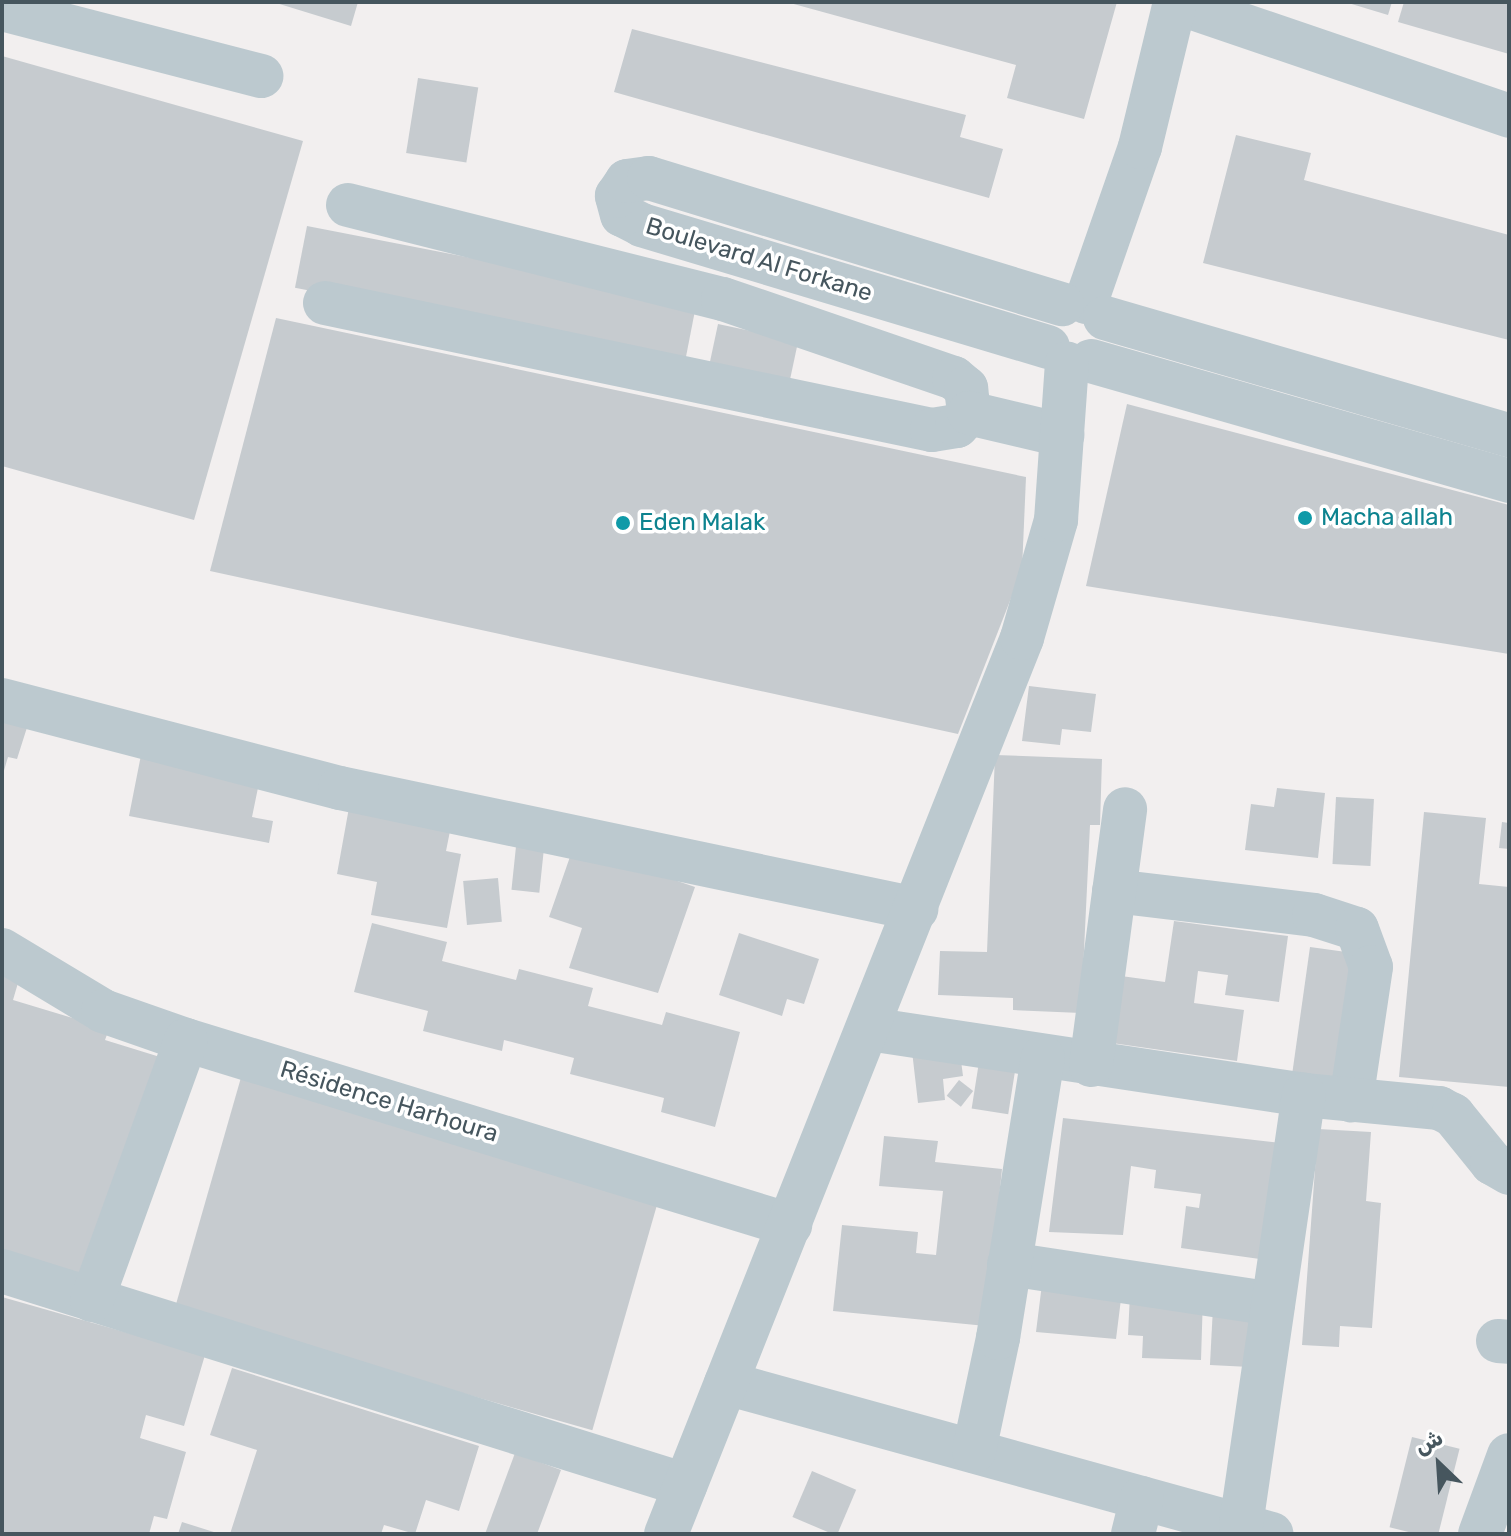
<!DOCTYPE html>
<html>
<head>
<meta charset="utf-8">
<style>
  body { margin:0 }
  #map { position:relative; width:1511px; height:1536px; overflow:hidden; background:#f2efef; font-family:Rubik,"Noto Sans Arabic",sans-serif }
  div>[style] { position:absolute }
  .building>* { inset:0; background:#c6cbcf; transform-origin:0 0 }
  .minor>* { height:44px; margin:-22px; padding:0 22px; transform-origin:22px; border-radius:22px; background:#bcc9cf }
  .dots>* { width:22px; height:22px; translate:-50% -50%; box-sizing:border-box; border:4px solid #fff; border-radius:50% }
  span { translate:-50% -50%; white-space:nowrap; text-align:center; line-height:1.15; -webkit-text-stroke:7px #fff; paint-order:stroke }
  .street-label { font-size:24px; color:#46565e }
  .culture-label { font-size:24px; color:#0d838f }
  .left { translate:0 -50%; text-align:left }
  .frame { position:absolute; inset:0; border:4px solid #46565e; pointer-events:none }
  .north { position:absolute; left:1399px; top:1424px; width:80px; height:80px; -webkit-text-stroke:6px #fff; paint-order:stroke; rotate:335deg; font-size:22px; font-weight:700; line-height:32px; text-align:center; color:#46565e }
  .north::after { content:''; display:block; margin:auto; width:28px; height:36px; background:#46565e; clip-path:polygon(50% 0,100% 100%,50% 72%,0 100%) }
</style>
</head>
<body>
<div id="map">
  <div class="building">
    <div style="clip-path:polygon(273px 2px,358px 2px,351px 26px)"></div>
    <div style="clip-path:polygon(1117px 2px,1084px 119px,1007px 98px,1016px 65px,790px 3px)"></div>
    <div style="clip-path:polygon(1345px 2px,1392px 2px,1388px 15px)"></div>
    <div style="clip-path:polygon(1404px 2px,1509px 2px,1509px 54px,1398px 22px)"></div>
    <div style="clip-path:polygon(632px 29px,966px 115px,960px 137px,1003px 149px,989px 198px,614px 92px)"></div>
    <div style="clip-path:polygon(2px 56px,303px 141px,194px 520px,2px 466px)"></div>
    <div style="left:418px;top:78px;width:61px;height:76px;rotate:9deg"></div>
    <div style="clip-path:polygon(1236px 135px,1311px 153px,1304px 180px,1509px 235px,1509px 340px,1203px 263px)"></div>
    <div style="left:307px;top:226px;width:397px;height:63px;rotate:11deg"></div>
    <div style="clip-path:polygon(276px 318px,1026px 477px,1022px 570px,958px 734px,210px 571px)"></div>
    <div style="left:718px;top:324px;width:82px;height:47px;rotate:12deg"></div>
    <div style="clip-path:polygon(1127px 404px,1509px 505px,1509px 654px,1086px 586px)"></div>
    <div style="clip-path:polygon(1029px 686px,1096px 694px,1091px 732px,1062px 729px,1060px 745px,1022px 741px)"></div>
    <div style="clip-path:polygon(2px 709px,30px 718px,17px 759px,8px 757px,3px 774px)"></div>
    <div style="clip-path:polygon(141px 755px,260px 778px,252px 817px,273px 821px,269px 843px,129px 816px)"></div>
    <div style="clip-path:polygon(995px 755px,1102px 759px,1100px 825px,1090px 825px,1081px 1013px,1013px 1010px,1013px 998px,938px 995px,940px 951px,987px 952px)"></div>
    <div style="clip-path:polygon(1277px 788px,1325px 793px,1318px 858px,1245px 850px,1251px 804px,1274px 807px)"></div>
    <div style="left:1336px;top:797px;width:38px;height:67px;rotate:3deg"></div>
    <div style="clip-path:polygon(350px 802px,452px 821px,446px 851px,461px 854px,447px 928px,371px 915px,377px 882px,337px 874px)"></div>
    <div style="clip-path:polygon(1424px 812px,1486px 818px,1479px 884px,1509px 887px,1509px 1087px,1399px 1077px)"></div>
    <div style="clip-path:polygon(1502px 822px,1509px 823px,1509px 849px,1499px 848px)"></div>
    <div style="left:517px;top:837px;width:28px;height:53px;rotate:6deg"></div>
    <div style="clip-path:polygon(572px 851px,601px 855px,695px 887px,658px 993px,569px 968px,582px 928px,549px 917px)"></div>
    <div style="left:498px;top:878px;width:44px;height:35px;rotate:85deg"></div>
    <div style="clip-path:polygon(1174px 921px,1288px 936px,1279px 1002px,1225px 995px,1228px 975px,1198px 971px,1194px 1003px,1244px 1010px,1237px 1061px,1112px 1043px,1121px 976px,1165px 982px)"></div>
    <div style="clip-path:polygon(372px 923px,447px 942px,442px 961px,516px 980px,519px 969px,593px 988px,588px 1006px,662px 1025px,666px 1012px,740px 1032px,715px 1127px,661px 1112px,664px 1098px,570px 1074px,574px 1058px,504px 1040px,502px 1051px,423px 1031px,428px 1011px,354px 992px)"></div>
    <div style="clip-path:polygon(739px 933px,819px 959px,804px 1004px,787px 999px,782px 1016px,719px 995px)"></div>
    <div style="left:1310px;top:947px;width:42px;height:128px;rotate:8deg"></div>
    <div style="clip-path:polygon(2px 971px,20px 976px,13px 1000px,109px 1029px,105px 1040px,160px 1057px,90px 1281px,2px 1254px)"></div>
    <div style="clip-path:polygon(959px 1045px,963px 1076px,943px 1079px,945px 1100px,918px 1103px,912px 1051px)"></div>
    <div style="left:979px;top:1062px;width:37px;height:47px;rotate:9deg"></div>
    <div style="left:242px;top:1074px;width:435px;height:246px;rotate:16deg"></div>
    <div style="left:959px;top:1080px;width:18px;height:20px;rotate:38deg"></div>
    <div style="clip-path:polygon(1063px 1118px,1281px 1143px,1267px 1260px,1181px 1248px,1186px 1206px,1199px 1208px,1201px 1194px,1154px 1188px,1156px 1170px,1131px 1166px,1123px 1235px,1049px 1232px)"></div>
    <div style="clip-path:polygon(1318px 1129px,1371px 1132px,1366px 1201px,1381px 1203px,1372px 1328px,1340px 1326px,1339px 1347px,1302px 1345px)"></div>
    <div style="clip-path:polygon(884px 1136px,938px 1141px,935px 1162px,1002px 1169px,986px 1326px,833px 1311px,842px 1225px,918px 1232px,916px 1253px,936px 1255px,943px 1191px,879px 1186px)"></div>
    <div style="clip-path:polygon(1043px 1276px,1122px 1291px,1116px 1339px,1036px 1332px)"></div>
    <div style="clip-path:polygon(1130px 1294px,1203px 1296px,1201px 1360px,1142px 1358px,1143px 1336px,1128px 1335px)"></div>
    <div style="clip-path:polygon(2px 1297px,205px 1355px,184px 1426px,146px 1415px,140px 1438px,186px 1452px,167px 1519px,154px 1516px,149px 1534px,2px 1534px)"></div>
    <div style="left:1213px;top:1307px;width:40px;height:58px;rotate:3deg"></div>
    <div style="clip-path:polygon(232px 1368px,479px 1446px,459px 1511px,426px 1500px,415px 1534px,384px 1525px,381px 1534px,230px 1534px,257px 1450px,210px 1435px)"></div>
    <div style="left:1412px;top:1437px;width:49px;height:93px;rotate:14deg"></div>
    <div style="clip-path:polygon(515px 1453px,561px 1470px,537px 1534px,485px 1534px)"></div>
    <div style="left:812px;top:1471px;width:48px;height:50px;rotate:23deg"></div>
    <div style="clip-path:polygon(182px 1522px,217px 1533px,217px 1534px,178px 1534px)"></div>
  </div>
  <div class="minor">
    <div style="left:1175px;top:2px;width:353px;rotate:18.8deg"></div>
    <div style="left:2px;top:9px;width:268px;rotate:14.5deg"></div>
    <div style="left:348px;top:205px;width:387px;rotate:14.1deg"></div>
    <div style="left:723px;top:299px;width:244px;rotate:18.9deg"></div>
    <div style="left:954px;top:378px;width:16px;rotate:40deg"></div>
    <div style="left:966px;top:388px;width:25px;rotate:83deg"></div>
    <div style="left:1086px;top:302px;width:164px;rotate:-70.8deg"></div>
    <div style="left:1140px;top:147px;width:149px;rotate:-76.4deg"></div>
    <div style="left:325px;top:303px;width:620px;rotate:11.82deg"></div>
    <div style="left:932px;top:430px;width:25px;rotate:-9deg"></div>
    <div style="left:957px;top:426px;width:18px;rotate:-47deg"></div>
    <div style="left:969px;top:413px;width:96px;rotate:13.3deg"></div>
    <div style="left:1105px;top:318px;width:421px;rotate:16.2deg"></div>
    <div style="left:1048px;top:347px;width:424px;rotate:-163.3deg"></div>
    <div style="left:642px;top:225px;width:22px;rotate:-153deg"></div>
    <div style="left:622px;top:215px;width:20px;rotate:-105deg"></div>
    <div style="left:617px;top:196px;width:18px;rotate:-56deg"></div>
    <div style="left:627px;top:181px;width:22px;rotate:-8deg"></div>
    <div style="left:649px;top:178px;width:432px;rotate:17deg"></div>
    <div style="left:1091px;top:361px;width:435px;rotate:16deg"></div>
    <div style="left:2px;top:700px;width:349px;rotate:14.6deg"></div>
    <div style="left:340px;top:788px;width:589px;rotate:11.86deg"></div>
    <div style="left:1114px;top:891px;width:201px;rotate:6.8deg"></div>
    <div style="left:1314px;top:915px;width:45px;rotate:18deg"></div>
    <div style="left:1357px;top:929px;width:40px;rotate:69.8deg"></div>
    <div style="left:1371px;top:967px;width:135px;rotate:98.5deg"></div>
    <div style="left:2px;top:950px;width:118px;rotate:31.1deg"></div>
    <div style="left:103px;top:1011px;width:88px;rotate:19.3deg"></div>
    <div style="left:186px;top:1040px;width:632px;rotate:17.03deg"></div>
    <div style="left:869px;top:1029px;width:440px;rotate:8.6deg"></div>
    <div style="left:1304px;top:1095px;width:136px;rotate:5.5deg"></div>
    <div style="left:1439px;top:1108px;width:16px;rotate:27deg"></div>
    <div style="left:1453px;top:1115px;width:62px;rotate:50.9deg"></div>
    <div style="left:1492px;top:1163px;width:20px;rotate:30deg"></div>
    <div style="left:1091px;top:1065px;width:258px;rotate:-82.4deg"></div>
    <div style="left:1009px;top:1264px;width:267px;rotate:8.6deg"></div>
    <div style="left:2px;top:1271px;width:716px;rotate:17.4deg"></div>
    <div style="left:92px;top:1300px;width:276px;rotate:-70.1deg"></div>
    <div style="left:1498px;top:1341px;width:11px;rotate:5deg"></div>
    <div style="left:726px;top:1383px;width:566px;rotate:15.46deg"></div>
    <div style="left:974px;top:1451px;width:116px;rotate:-78deg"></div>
    <div style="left:998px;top:1338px;width:284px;rotate:-80.9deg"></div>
    <div style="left:1241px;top:1525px;width:435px;rotate:-81.7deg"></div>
    <div style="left:666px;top:1534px;width:964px;rotate:-68.33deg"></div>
    <div style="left:1022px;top:638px;width:123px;rotate:-73.9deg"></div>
    <div style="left:1056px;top:520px;width:157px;rotate:-86deg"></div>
    <div style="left:1133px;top:1534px;width:37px;rotate:-76deg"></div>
    <div style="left:1480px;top:1534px;width:84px;rotate:-69.8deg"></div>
  </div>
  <div class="dots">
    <div style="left:1305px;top:518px;background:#0f9aa8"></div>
    <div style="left:623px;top:523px;background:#0f9aa8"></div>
  </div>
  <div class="street-label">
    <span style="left:759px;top:260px;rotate:17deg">Boulevard Al Forkane</span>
    <span style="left:389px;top:1102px;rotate:17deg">Résidence Harhoura</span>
  </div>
  <div class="culture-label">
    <span class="left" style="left:1321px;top:518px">Macha allah</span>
    <span class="left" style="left:639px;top:523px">Eden Malak</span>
  </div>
  <div class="frame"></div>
  <div class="north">ش</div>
</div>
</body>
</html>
